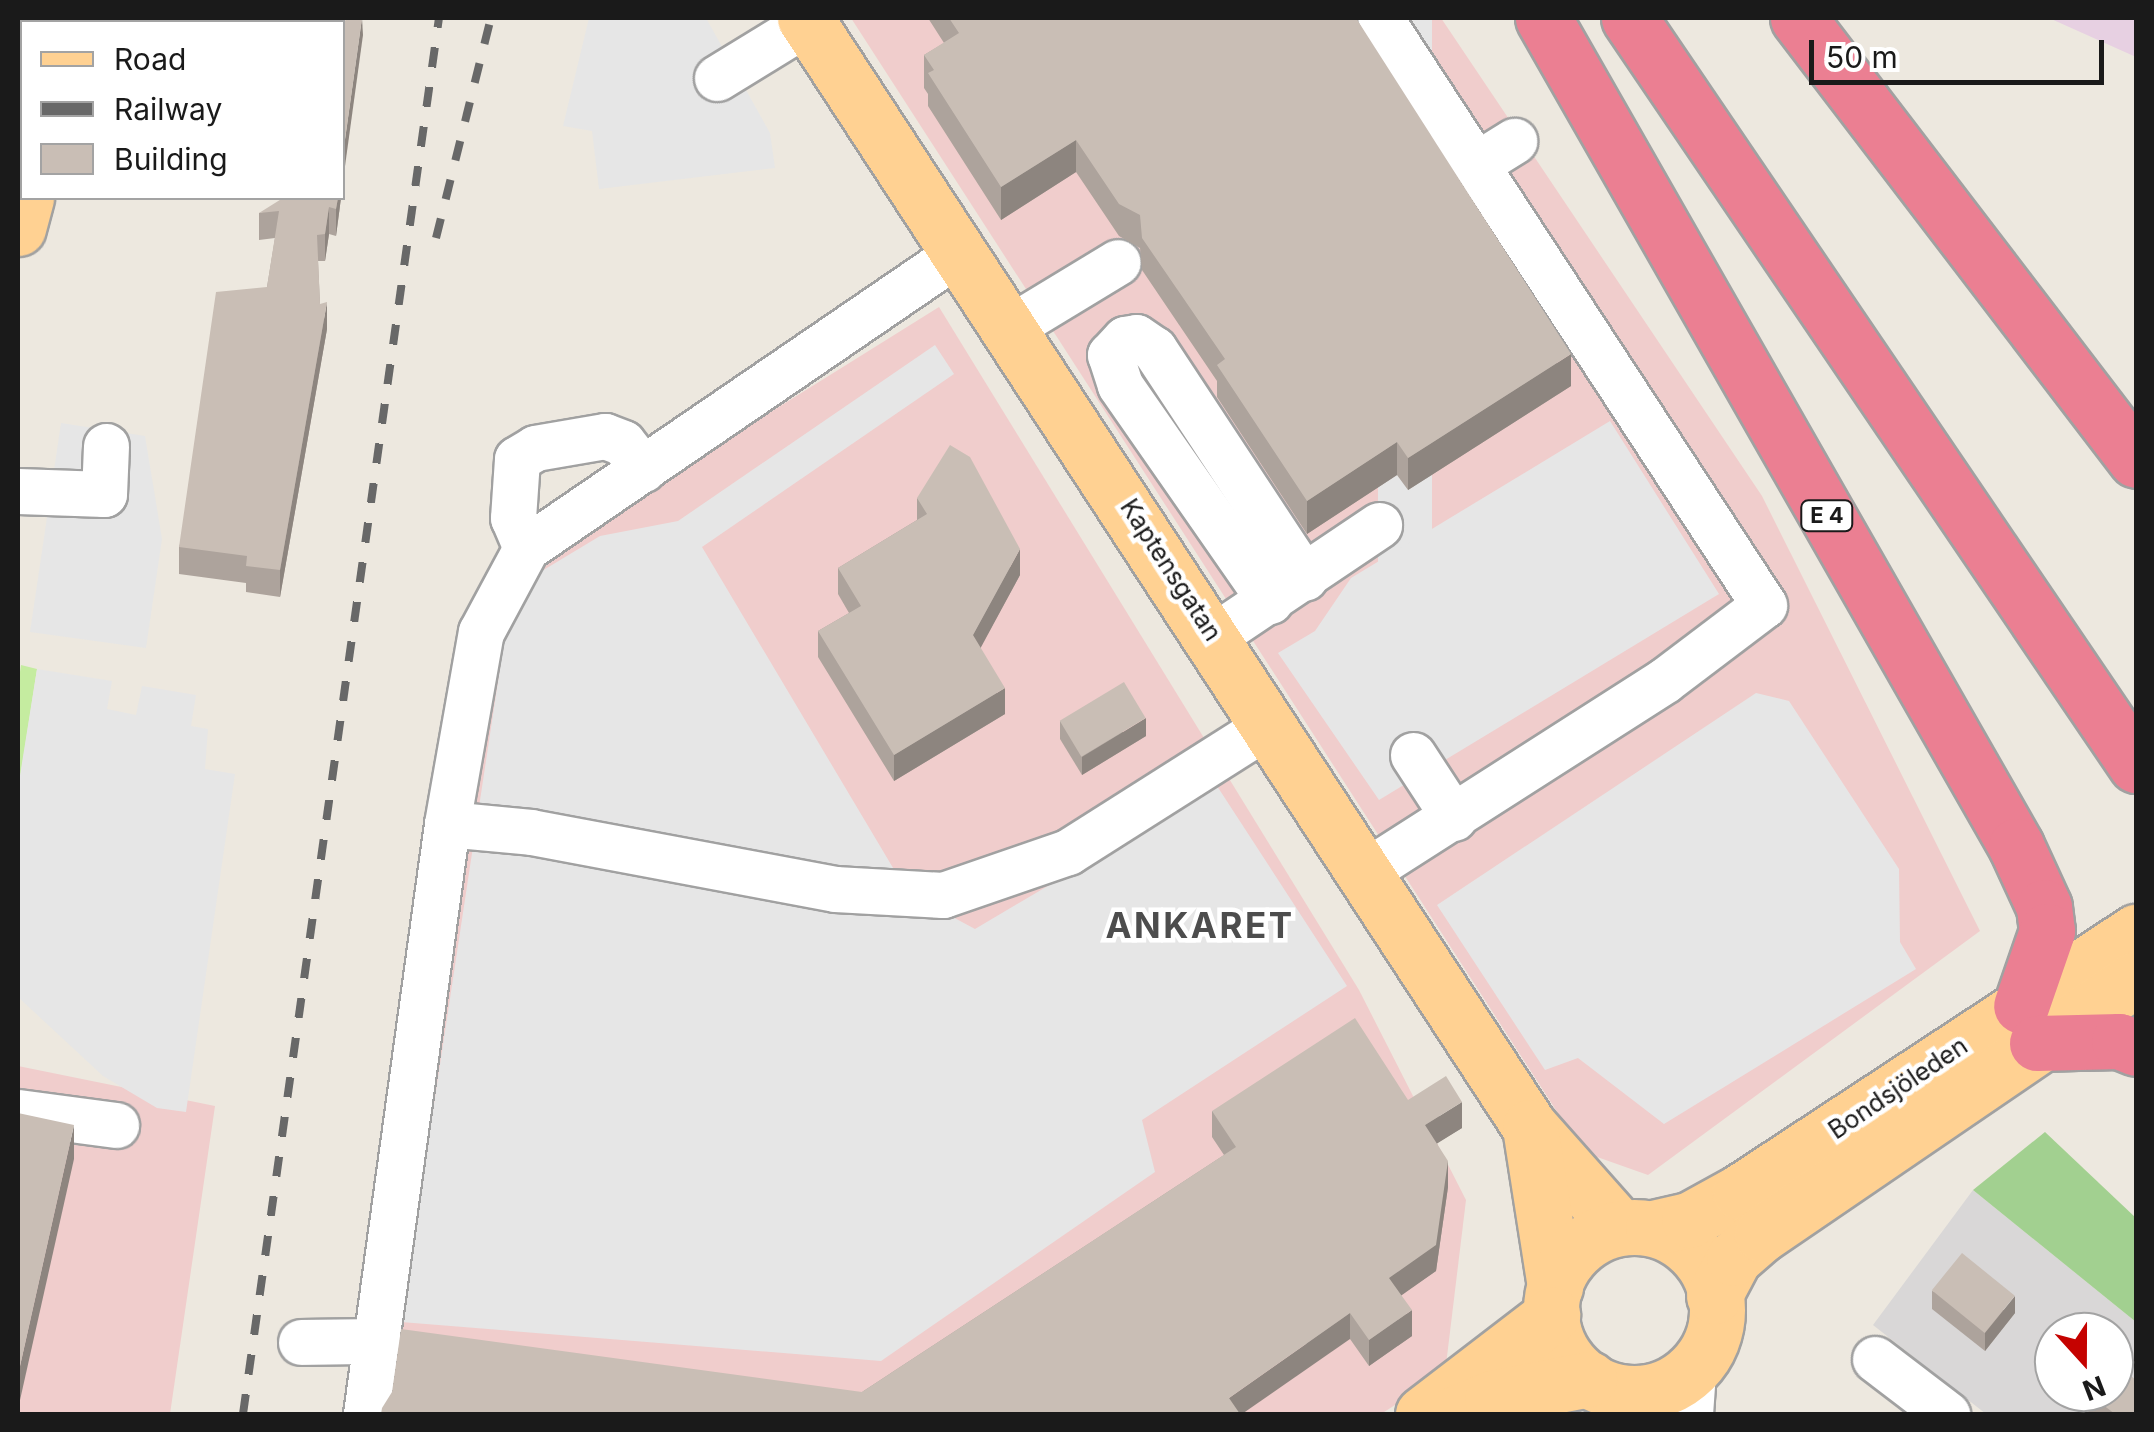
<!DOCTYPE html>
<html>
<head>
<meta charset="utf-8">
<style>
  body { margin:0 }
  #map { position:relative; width:2154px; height:1432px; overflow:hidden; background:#ede8df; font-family:Inter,sans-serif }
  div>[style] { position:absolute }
  .residential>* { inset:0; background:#d9d7d7 }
  .commercial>* { inset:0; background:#f0cdcc }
  .industrial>* { inset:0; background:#e7d0e2 }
  .grass>* { inset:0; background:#c5eca0 }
  .forest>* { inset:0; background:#a2d090 }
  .parking>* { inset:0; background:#e6e6e6; transform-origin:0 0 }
  .roads { filter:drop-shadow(2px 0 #a1a1a1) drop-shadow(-2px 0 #a1a1a1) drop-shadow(0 2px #a1a1a1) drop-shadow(0 -2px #a1a1a1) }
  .minor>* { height:45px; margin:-22.5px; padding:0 22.5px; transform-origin:22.5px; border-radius:22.5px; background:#fff }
  .major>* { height:55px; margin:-27.5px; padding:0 27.5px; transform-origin:27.5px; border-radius:27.5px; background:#ffd192 }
  .major>.ring { margin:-27.5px; padding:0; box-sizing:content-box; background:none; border:55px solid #ffd192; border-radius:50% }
  .highway>* { height:55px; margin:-27.5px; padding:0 27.5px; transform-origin:27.5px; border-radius:27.5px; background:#eb7f92 }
  .rail>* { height:8px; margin-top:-4px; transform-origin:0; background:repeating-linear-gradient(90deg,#686868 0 20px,transparent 0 40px) }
  .wall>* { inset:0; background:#ada39c }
  .shaded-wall>* { inset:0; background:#8d857f }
  .building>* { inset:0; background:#c9beb5; transform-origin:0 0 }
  span { translate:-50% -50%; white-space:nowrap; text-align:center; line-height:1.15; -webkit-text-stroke:9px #fff; paint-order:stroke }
  .shield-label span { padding:2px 8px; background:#fff; border:2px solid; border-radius:8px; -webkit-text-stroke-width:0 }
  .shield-label { font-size:22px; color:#1a1a1a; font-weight:700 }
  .street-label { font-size:25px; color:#1a1a1a }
  .district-label { font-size:35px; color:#4d4d4d; font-weight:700; letter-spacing:2.5px }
  .frame { position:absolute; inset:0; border:20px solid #1a1a1a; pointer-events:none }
  .legend { position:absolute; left:20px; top:20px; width:325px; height:180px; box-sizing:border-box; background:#fff; border:2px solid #a3a3a3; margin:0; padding:12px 18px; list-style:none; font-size:30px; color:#1a1a1a }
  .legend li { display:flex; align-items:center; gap:20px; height:50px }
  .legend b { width:50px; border:2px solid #a3a3a3 }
  .north { position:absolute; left:2034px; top:1312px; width:100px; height:100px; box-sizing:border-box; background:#fff; border:2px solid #a3a3a3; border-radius:50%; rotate:159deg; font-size:28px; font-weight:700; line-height:40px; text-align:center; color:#1a1a1a }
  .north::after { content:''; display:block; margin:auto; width:35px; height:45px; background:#c50200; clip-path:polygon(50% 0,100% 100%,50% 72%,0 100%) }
  .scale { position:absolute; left:1809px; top:40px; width:295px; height:45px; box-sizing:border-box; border:5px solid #1a1a1a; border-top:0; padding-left:12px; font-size:30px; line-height:35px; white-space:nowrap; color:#1a1a1a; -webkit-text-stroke:8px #fff; paint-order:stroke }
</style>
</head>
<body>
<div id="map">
  <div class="residential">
    <div style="clip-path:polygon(evenodd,1973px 1190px,2136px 1322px,2136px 1414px,1986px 1414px,1873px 1325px,1973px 1190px,2054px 1332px,2114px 1332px,2114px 1392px,2054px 1392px,2054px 1332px)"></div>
  </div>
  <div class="commercial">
    <div style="clip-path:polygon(851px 18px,1441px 18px,1762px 496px,1980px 931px,1648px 1175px,1583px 1152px)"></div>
    <div style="clip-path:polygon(939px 307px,1359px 990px,1466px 1200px,1445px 1373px,1381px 1414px,343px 1414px,474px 597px)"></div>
    <div style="clip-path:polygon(18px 1066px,215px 1106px,170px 1414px,18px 1414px)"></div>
  </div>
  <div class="industrial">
    <div style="clip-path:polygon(2049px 18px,2136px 18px,2136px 58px,2136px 57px)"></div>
  </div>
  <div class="grass">
    <div style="clip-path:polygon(21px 665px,37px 669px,18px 792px,18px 686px)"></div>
  </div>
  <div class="forest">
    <div style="clip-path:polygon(2045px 1132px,2136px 1218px,2136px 1322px,1973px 1190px)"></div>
  </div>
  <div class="parking">
    <div style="clip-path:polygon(589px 18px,706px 18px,770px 133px,775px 168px,599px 189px,592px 131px,563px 126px)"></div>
    <div style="left:1378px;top:18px;width:54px;height:605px"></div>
    <div style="clip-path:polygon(935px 345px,954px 374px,702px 547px,908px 893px,975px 929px,1217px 786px,1347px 986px,1142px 1120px,1155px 1172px,881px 1361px,401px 1322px,512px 589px,600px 536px,678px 521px)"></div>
    <div style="clip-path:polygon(1610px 421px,1719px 594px,1379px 800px,1278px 653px,1315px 631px,1351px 578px)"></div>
    <div style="clip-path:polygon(61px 423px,145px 436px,162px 539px,146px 648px,30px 632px)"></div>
    <div style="clip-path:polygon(37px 669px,112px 681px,107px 709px,136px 715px,142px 686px,196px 695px,191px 726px,208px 729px,205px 769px,235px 774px,186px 1112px,157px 1108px,103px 1076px,18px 997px,18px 788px)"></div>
    <div style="clip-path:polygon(1756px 693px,1789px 701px,1899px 869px,1900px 942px,1916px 969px,1664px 1124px,1578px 1058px,1545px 1070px,1437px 905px)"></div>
  </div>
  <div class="roads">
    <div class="minor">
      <div style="left:271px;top:18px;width:5px;rotate:53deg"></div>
      <div style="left:314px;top:18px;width:5px;rotate:53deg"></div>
      <div style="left:717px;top:78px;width:115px;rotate:-31.5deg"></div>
      <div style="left:1477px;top:164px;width:44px;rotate:-31.9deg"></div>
      <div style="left:1009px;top:328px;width:127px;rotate:-31.2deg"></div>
      <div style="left:18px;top:491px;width:86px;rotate:2deg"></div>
      <div style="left:104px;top:494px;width:48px;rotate:-87.6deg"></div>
      <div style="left:526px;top:548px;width:33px;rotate:-113deg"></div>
      <div style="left:513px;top:518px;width:59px;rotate:-86.1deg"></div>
      <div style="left:517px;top:459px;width:21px;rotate:-31deg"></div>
      <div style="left:535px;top:448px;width:71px;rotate:-9.7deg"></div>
      <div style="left:605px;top:436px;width:19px;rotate:21deg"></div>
      <div style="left:623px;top:443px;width:33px;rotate:52deg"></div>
      <div style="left:1270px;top:601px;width:263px;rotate:-124.8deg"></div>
      <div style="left:1120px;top:385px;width:32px;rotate:-108deg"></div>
      <div style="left:1110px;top:355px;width:22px;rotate:-47deg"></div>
      <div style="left:1125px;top:339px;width:11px;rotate:-10deg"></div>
      <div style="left:1136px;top:337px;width:22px;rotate:34deg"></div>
      <div style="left:1154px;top:349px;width:274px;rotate:56.6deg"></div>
      <div style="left:1214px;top:636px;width:199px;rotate:-33.9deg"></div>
      <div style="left:1413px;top:755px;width:75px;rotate:56.9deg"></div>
      <div style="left:447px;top:824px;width:84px;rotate:5.4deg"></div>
      <div style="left:531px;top:832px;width:309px;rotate:10.6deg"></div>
      <div style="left:835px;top:889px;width:108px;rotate:3.2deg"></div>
      <div style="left:943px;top:895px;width:132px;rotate:-19deg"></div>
      <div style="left:1068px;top:852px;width:239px;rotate:-32.4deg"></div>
      <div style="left:1365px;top:872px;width:356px;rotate:-32.6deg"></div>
      <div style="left:1665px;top:680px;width:124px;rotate:-37.1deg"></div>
      <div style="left:1764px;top:605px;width:701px;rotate:-123.19deg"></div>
      <div style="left:18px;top:1112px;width:99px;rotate:7.6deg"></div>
      <div style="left:301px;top:1342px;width:76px;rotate:-0.8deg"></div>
      <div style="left:1875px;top:1359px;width:91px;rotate:37.4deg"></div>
      <div style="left:1622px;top:1393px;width:22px;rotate:69deg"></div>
      <div style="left:366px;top:1414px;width:596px;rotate:-82.18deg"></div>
      <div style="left:447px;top:824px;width:195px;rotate:-80deg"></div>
      <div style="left:481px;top:632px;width:95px;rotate:-61.8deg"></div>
      <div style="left:526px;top:548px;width:523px;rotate:-34.33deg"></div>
      <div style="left:1690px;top:1414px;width:43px;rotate:-86deg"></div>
    </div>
    <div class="major">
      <div style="left:805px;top:18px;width:1325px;rotate:56.83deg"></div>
      <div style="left:1530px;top:1127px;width:132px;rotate:48.4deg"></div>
      <div style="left:75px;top:22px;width:4px;rotate:-76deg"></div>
      <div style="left:18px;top:228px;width:31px;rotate:-75deg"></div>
      <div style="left:1530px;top:1127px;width:162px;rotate:81.1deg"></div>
      <div class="ring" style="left:1551px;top:1227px;width:111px;height:111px"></div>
      <div style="left:1653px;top:1228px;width:37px;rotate:-13deg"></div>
      <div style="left:1689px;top:1220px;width:58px;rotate:-28.8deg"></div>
      <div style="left:1740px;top:1192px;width:474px;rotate:-33.3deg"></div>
      <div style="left:1714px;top:1296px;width:43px;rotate:-62.2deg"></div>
      <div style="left:1734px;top:1258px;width:37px;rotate:-41deg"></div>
      <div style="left:1762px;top:1234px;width:453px;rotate:-34.3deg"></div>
      <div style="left:1423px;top:1414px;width:163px;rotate:-37.5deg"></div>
      <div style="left:1454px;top:1414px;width:41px;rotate:-22.8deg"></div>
      <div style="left:1492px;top:1398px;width:99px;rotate:-11.1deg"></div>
    </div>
    <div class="highway">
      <div style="left:1543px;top:18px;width:954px;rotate:60.26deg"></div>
      <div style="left:2016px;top:846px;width:67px;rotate:65.3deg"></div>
      <div style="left:2044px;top:907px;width:24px;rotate:83deg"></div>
      <div style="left:2047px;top:931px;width:79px;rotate:109.1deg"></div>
      <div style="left:1629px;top:18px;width:903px;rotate:55.83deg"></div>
      <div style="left:1798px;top:18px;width:556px;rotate:52.59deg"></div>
      <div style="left:2037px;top:1043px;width:82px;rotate:-1.4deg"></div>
      <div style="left:2119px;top:1041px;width:18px;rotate:22deg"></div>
    </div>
  </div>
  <div class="rail">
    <div style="left:436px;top:238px;width:227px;rotate:-76deg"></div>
    <div style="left:243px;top:1414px;width:1410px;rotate:-82.01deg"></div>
  </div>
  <div class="wall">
    <div style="clip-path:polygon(928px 18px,1356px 18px,1571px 386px,1408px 490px,1397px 475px,1307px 534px,1217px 397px,1217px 381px,1142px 270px,1140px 248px,1119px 236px,1076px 172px,1001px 220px,928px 106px,928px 94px,924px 88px,924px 55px,944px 43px)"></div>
    <div style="clip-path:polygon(341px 198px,336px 236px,329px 234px,325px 261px,318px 261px,320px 304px,327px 329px,280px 597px,246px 592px,246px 583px,179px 574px,179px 547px,267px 287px,275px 238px,259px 240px,259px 213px,309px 200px)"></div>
    <div style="clip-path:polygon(917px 498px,1020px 575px,980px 648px,1005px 714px,894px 781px,818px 657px,818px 631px,849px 613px,838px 594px,838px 568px,917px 520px)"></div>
    <div style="clip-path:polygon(1060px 721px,1146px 736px,1082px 775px,1060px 739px)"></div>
    <div style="clip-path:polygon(1408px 1100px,1462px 1128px,1437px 1143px,1448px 1187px,1436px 1271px,1401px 1295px,1412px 1336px,1369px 1366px,1350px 1339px,862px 1392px,1224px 1155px,1212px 1137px,1212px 1111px)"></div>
    <div style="clip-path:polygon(1932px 1291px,2015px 1313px,1985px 1351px,1932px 1309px)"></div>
    <div style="clip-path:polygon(2086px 1392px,2136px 1414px,2092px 1414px,2086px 1410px)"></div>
  </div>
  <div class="shaded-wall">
    <div style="clip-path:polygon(362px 18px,363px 35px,342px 188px,342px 161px)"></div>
    <div style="clip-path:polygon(1076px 140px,1076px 172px,1001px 220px,1001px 187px)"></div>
    <div style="clip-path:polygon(338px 198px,341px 198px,336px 236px,336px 209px)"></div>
    <div style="clip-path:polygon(329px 207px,329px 234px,325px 261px,325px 234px)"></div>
    <div style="clip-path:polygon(327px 302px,327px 329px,280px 597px,280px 570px)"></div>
    <div style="clip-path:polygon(1571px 354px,1571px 386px,1408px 490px,1408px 458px)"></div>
    <div style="clip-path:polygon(1397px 442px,1397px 475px,1307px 534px,1307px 501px)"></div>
    <div style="clip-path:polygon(1020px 549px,1020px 575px,973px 662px,973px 635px)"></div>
    <div style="clip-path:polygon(1005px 688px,1005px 714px,894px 781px,894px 755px)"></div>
    <div style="clip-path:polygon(1146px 718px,1146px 736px,1082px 775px,1082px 757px)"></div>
    <div style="clip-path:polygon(1462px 1102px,1462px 1128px,1425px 1151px,1425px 1125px)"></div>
    <div style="clip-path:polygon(74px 1125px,74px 1159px,18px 1409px,18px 1375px)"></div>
    <div style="clip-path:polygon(1448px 1161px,1448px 1187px,1436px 1271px,1389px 1304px,1389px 1278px)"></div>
    <div style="clip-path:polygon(2015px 1296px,2015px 1313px,1985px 1351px,1985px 1333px)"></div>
    <div style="clip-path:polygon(1412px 1310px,1412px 1336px,1369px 1366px,1369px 1340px)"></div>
    <div style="clip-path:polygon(1350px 1313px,1350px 1339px,1242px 1414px,1229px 1414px,1229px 1398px)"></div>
  </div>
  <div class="building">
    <div style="clip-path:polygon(350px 18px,362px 18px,342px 161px,342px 22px)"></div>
    <div style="clip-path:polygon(949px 18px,1356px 18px,1571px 354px,1408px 458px,1397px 442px,1307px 501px,1217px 365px,1225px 359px,1142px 238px,1140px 215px,1119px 204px,1076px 140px,1001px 187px,928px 73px,934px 70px,924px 55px,959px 33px)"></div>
    <div style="clip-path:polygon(283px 198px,301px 198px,309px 200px,313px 198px,338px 198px,336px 209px,329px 207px,325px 234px,317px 235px,320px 304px,327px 302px,280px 570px,246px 566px,247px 556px,179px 547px,216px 292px,267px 287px,279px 211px,259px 213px)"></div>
    <div style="clip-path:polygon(950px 445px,970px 457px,1020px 549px,973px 635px,1005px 688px,894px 755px,818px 631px,861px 606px,838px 568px,927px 514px,917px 498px)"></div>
    <div style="left:1124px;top:682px;width:42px;height:75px;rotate:59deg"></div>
    <div style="clip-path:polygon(1355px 1018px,1408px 1100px,1446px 1076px,1462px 1102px,1425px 1125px,1448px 1161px,1436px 1245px,1389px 1278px,1412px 1310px,1369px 1340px,1350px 1313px,1229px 1398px,1240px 1414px,381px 1414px,382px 1408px,392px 1392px,401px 1329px,862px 1392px,1236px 1147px,1212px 1111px)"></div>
    <div style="clip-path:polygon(18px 1113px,74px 1125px,18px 1375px)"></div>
    <div style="left:1962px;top:1253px;width:68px;height:48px;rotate:39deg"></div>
    <div style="clip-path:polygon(2114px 1363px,2136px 1380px,2136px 1414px,2115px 1414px,2086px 1392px,2114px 1392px)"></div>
  </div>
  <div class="shield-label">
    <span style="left:1827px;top:516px">E 4</span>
  </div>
  <div class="street-label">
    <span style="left:1171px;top:570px;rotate:57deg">Kaptensgatan</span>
    <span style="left:1898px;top:1088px;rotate:-34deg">Bondsjöleden</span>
  </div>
  <div class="district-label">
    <span style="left:1200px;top:925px">ANKARET</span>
  </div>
  <div class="frame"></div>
  <ul class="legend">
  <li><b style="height:12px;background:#ffd192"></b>Road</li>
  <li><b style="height:12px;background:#686868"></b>Railway</li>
  <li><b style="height:28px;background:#c9beb5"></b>Building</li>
  </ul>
  <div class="north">N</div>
  <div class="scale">50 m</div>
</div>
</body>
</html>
